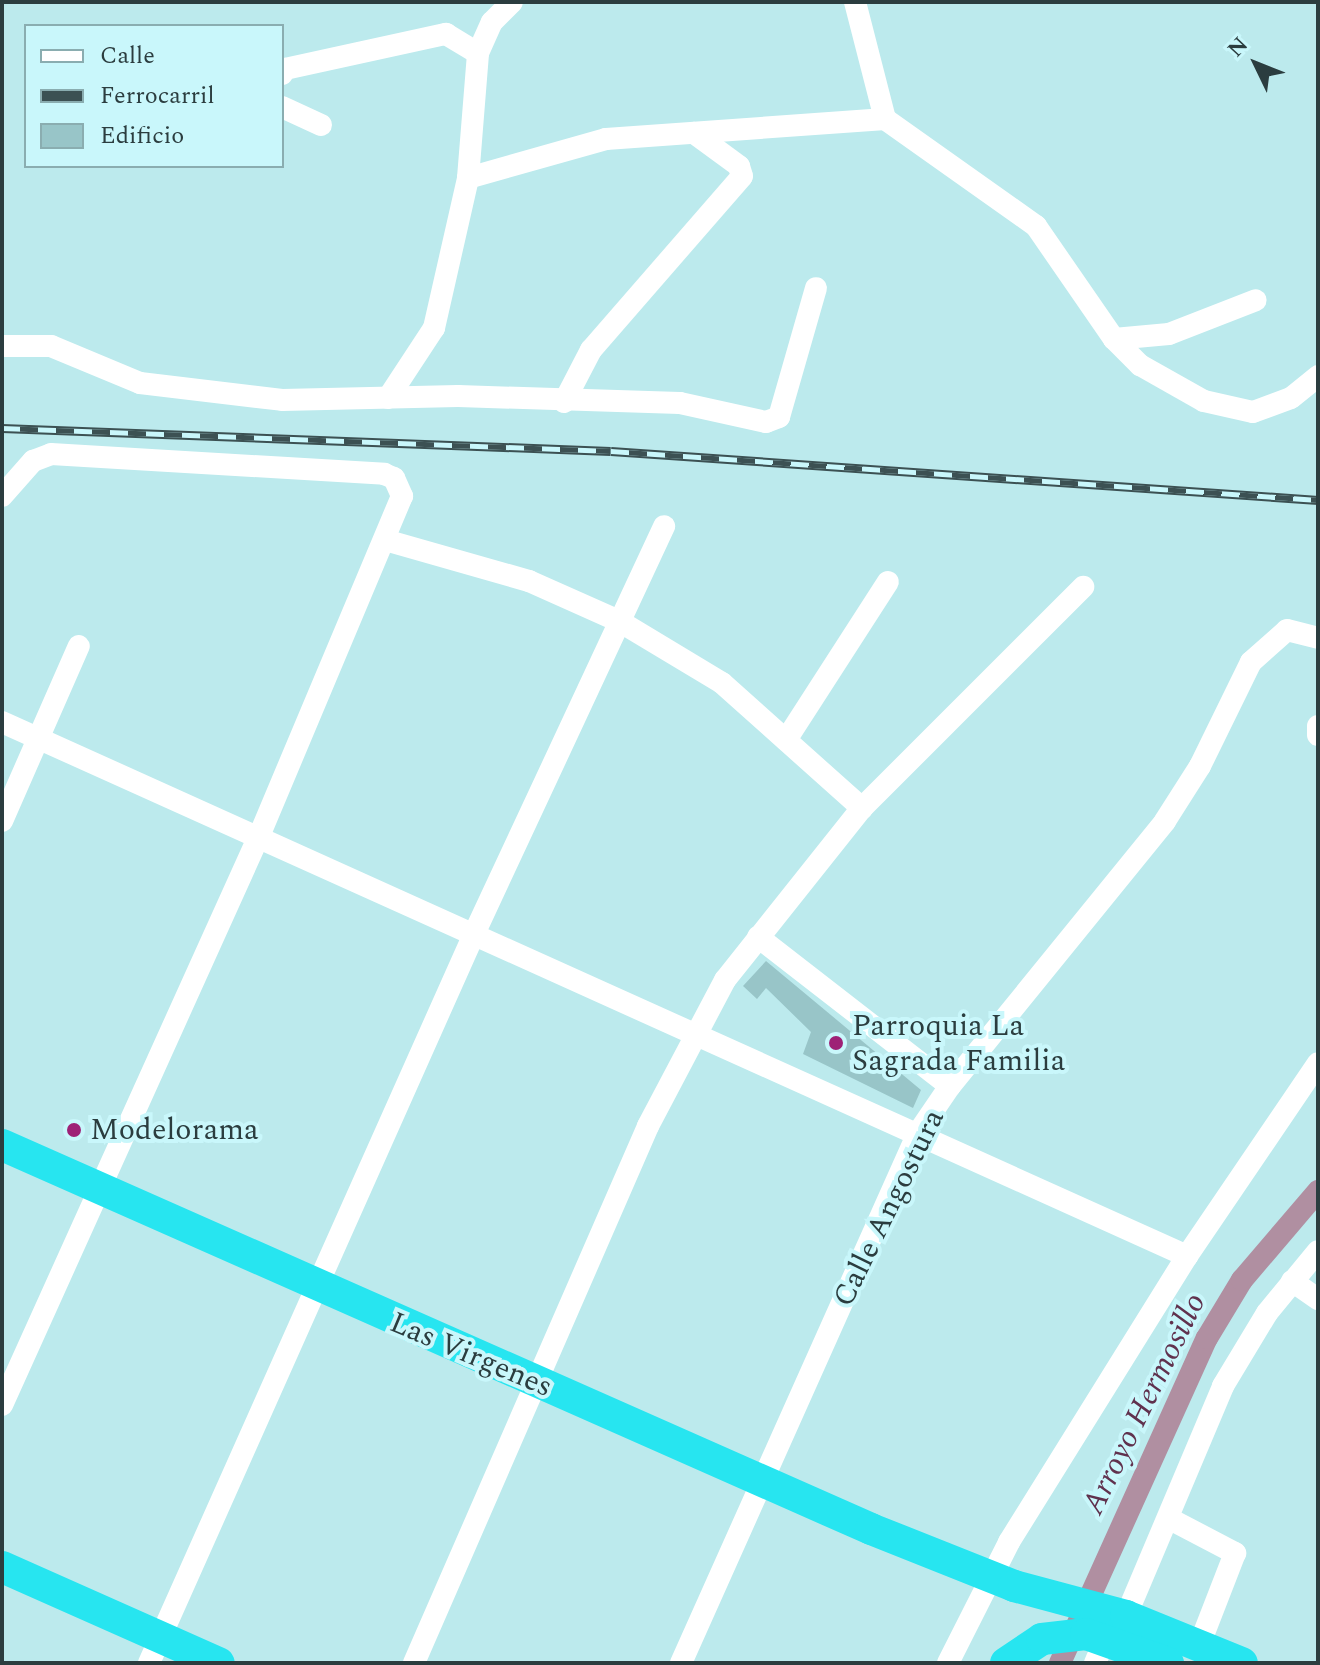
<!DOCTYPE html>
<html>
<head>
<meta charset="utf-8">
<style>
  body { margin:0 }
  #map { position:relative; width:1320px; height:1665px; overflow:hidden; background:#bceaed; font-family:Spectral,serif }
  div>[style] { position:absolute }
  .canal>* { height:22px; margin:-11px; padding:0 11px; transform-origin:11px; border-radius:11px; background:#b08fa1 }
  .building>* { inset:0; background:#98c5c8 }
  .minor>* { height:22px; margin:-11px; padding:0 11px; transform-origin:11px; border-radius:11px; background:#fff }
  .highway>* { height:32px; margin:-16px; padding:0 16px; transform-origin:16px; border-radius:16px; background:#27e5f0 }
  .rail>* { height:9px; margin-top:-4.5px; transform-origin:0; background:repeating-linear-gradient(90deg,#c9f7fb 0 18px,#3c5153 0 36px); box-sizing:border-box; border-block:2px solid #3c5153 }
  .dots>* { width:22px; height:22px; translate:-50% -50%; box-sizing:border-box; border:4px solid #c9f7fb; border-radius:50% }
  span { translate:-50% -50%; white-space:nowrap; text-align:center; line-height:1.15; -webkit-text-stroke:8px #c9f7fb; paint-order:stroke }
  .poi-label { font-size:30px; color:#2b3d3f }
  .left { translate:0 -50%; text-align:left }
  .street-label { font-size:30px; color:#2b3d3f }
  .water-label { font-size:32px; color:#60324e; font-style:italic }
  .frame { position:absolute; inset:0; border:4px solid #2b3d3f; pointer-events:none }
  .legend { position:absolute; left:24px; top:24px; width:260px; height:144px; box-sizing:border-box; background:#c9f7fb; border:2px solid #8aadb0; margin:0; padding:10px 14px; list-style:none; font-size:24px; color:#2b3d3f }
  .legend li { display:flex; align-items:center; gap:16px; height:40px }
  .legend b { width:40px; border:2px solid #8aadb0 }
  .north { position:absolute; left:1216px; top:24px; width:80px; height:80px; -webkit-text-stroke:6px #c9f7fb; paint-order:stroke; rotate:313deg; font-size:22px; font-weight:700; line-height:32px; text-align:center; color:#2b3d3f }
  .north::after { content:''; display:block; margin:auto; width:28px; height:36px; background:#2b3d3f; clip-path:polygon(50% 0,100% 100%,50% 72%,0 100%) }
</style>
</head>
<body>
<div id="map">
  <div class="canal">
    <div style="left:1060px;top:1663px;width:357px;rotate:-65.7deg"></div>
    <div style="left:1207px;top:1338px;width:68px;rotate:-58.9deg"></div>
    <div style="left:1242px;top:1280px;width:117px;rotate:-49.5deg"></div>
  </div>
  <div class="building">
    <div style="clip-path:polygon(766px 961px,921px 1090px,913px 1108px,803px 1054px,811px 1032px,766px 988px,757px 999px,743px 986px)"></div>
  </div>
  <div class="minor">
    <div style="left:855px;top:2px;width:121px;rotate:75.6deg"></div>
    <div style="left:885px;top:119px;width:185px;rotate:35.3deg"></div>
    <div style="left:1036px;top:226px;width:137px;rotate:55.4deg"></div>
    <div style="left:1114px;top:339px;width:37px;rotate:45deg"></div>
    <div style="left:1140px;top:365px;width:73px;rotate:29.4deg"></div>
    <div style="left:1204px;top:401px;width:50px;rotate:12.7deg"></div>
    <div style="left:1253px;top:412px;width:40px;rotate:-20.2deg"></div>
    <div style="left:1291px;top:398px;width:35px;rotate:-39deg"></div>
    <div style="left:282px;top:74px;width:6px;rotate:-59deg"></div>
    <div style="left:285px;top:69px;width:165px;rotate:-12.3deg"></div>
    <div style="left:446px;top:34px;width:37px;rotate:31deg"></div>
    <div style="left:282px;top:107px;width:43px;rotate:24.8deg"></div>
    <div style="left:468px;top:178px;width:143px;rotate:-15.8deg"></div>
    <div style="left:606px;top:139px;width:280px;rotate:-4.1deg"></div>
    <div style="left:1114px;top:339px;width:55px;rotate:-5.2deg"></div>
    <div style="left:1169px;top:334px;width:93px;rotate:-21.3deg"></div>
    <div style="left:2px;top:346px;width:49px"></div>
    <div style="left:51px;top:346px;width:96px;rotate:22.6deg"></div>
    <div style="left:140px;top:383px;width:143px;rotate:6.8deg"></div>
    <div style="left:282px;top:400px;width:176px;rotate:-1.3deg"></div>
    <div style="left:458px;top:396px;width:222px;rotate:1.8deg"></div>
    <div style="left:680px;top:403px;width:88px;rotate:12.5deg"></div>
    <div style="left:766px;top:422px;width:14px;rotate:-21deg"></div>
    <div style="left:779px;top:417px;width:134px;rotate:-74deg"></div>
    <div style="left:388px;top:398px;width:84px;rotate:-56.7deg"></div>
    <div style="left:434px;top:328px;width:154px;rotate:-77.2deg"></div>
    <div style="left:468px;top:178px;width:125px;rotate:-85.4deg"></div>
    <div style="left:478px;top:53px;width:34px;rotate:-66deg"></div>
    <div style="left:492px;top:22px;width:28px;rotate:-45deg"></div>
    <div style="left:564px;top:402px;width:59px;rotate:-62.6deg"></div>
    <div style="left:591px;top:350px;width:230px;rotate:-49deg"></div>
    <div style="left:742px;top:176px;width:10px;rotate:-107deg"></div>
    <div style="left:739px;top:166px;width:56px;rotate:-143.7deg"></div>
    <div style="left:2px;top:496px;width:47px;rotate:-48.5deg"></div>
    <div style="left:33px;top:461px;width:19px;rotate:-21deg"></div>
    <div style="left:51px;top:454px;width:334px;rotate:3.4deg"></div>
    <div style="left:384px;top:474px;width:11px;rotate:22deg"></div>
    <div style="left:394px;top:478px;width:20px;rotate:66deg"></div>
    <div style="left:402px;top:496px;width:371px;rotate:112.8deg"></div>
    <div style="left:258px;top:838px;width:622px;rotate:114.3deg"></div>
    <div style="left:385px;top:540px;width:150px;rotate:15.9deg"></div>
    <div style="left:529px;top:581px;width:98px;rotate:24deg"></div>
    <div style="left:619px;top:621px;width:120px;rotate:31deg"></div>
    <div style="left:722px;top:683px;width:188px;rotate:41.8deg"></div>
    <div style="left:2px;top:722px;width:1300px;rotate:24.26deg"></div>
    <div style="left:1318px;top:726px;width:9px;rotate:90deg"></div>
    <div style="left:786px;top:740px;width:188px;rotate:-57.2deg"></div>
    <div style="left:2px;top:821px;width:191px;rotate:-66.3deg"></div>
    <div style="left:758px;top:937px;width:243px;rotate:37.8deg"></div>
    <div style="left:1292px;top:1281px;width:32px;rotate:35deg"></div>
    <div style="left:1168px;top:1518px;width:76px;rotate:27.6deg"></div>
    <div style="left:1235px;top:1553px;width:100px;rotate:111.2deg"></div>
    <div style="left:1126px;top:1616px;width:250px;rotate:-67.1deg"></div>
    <div style="left:1223px;top:1386px;width:85px;rotate:-58.9deg"></div>
    <div style="left:1267px;top:1313px;width:80px;rotate:-50.6deg"></div>
    <div style="left:149px;top:1663px;width:798px;rotate:-65.97deg"></div>
    <div style="left:474px;top:934px;width:450px;rotate:-65deg"></div>
    <div style="left:414px;top:1663px;width:586px;rotate:-66.45deg"></div>
    <div style="left:648px;top:1126px;width:165px;rotate:-62.2deg"></div>
    <div style="left:725px;top:980px;width:220px;rotate:-51.5deg"></div>
    <div style="left:862px;top:808px;width:313px;rotate:-45deg"></div>
    <div style="left:681px;top:1663px;width:581px;rotate:-65.91deg"></div>
    <div style="left:918px;top:1133px;width:57px;rotate:-55.8deg"></div>
    <div style="left:950px;top:1086px;width:341px;rotate:-50.9deg"></div>
    <div style="left:1165px;top:821px;width:65px;rotate:-57.5deg"></div>
    <div style="left:1200px;top:766px;width:116px;rotate:-63.9deg"></div>
    <div style="left:1251px;top:662px;width:48px;rotate:-41.6deg"></div>
    <div style="left:1287px;top:630px;width:32px;rotate:14deg"></div>
    <div style="left:948px;top:1663px;width:136px;rotate:-63.2deg"></div>
    <div style="left:1009px;top:1542px;width:337px;rotate:-58.1deg"></div>
    <div style="left:1187px;top:1256px;width:233px;rotate:-55.8deg"></div>
    <div style="left:1095px;top:1663px;width:25px;rotate:-67deg"></div>
  </div>
  <div class="highway">
    <div style="left:2px;top:1145px;width:950px;rotate:23.84deg"></div>
    <div style="left:871px;top:1529px;width:154px;rotate:21.7deg"></div>
    <div style="left:1014px;top:1586px;width:116px;rotate:15deg"></div>
    <div style="left:1126px;top:1616px;width:125px;rotate:22.1deg"></div>
    <div style="left:2px;top:1567px;width:237px;rotate:23.9deg"></div>
    <div style="left:1006px;top:1663px;width:43px;rotate:-33.7deg"></div>
    <div style="left:1042px;top:1639px;width:44px;rotate:-6.5deg"></div>
    <div style="left:1086px;top:1634px;width:87px;rotate:19.5deg"></div>
  </div>
  <div class="rail">
    <div style="left:2px;top:428px;width:609px;rotate:2.16deg"></div>
    <div style="left:611px;top:451px;width:709px;rotate:3.96deg"></div>
  </div>
  <div class="dots">
    <div style="left:836px;top:1043px;background:#9e2176"></div>
    <div style="left:74px;top:1130px;background:#9e2176"></div>
  </div>
  <div class="poi-label">
    <span class="left" style="left:852px;top:1043px">Parroquia La<br>Sagrada Familia</span>
    <span class="left" style="left:90px;top:1130px">Modelorama</span>
  </div>
  <div class="street-label">
    <span style="left:889px;top:1208px;rotate:-64deg">Calle Angostura</span>
    <span style="left:471px;top:1355px;rotate:23deg">Las Virgenes</span>
  </div>
  <div class="water-label">
    <span style="left:1145px;top:1404px;rotate:-64deg">Arroyo Hermosillo</span>
  </div>
  <div class="frame"></div>
  <ul class="legend">
  <li><b style="height:10px;background:#fff"></b>Calle</li>
  <li><b style="height:10px;background:#3c5153"></b>Ferrocarril</li>
  <li><b style="height:22px;background:#98c5c8"></b>Edificio</li>
  </ul>
  <div class="north">N</div>
</div>
</body>
</html>
